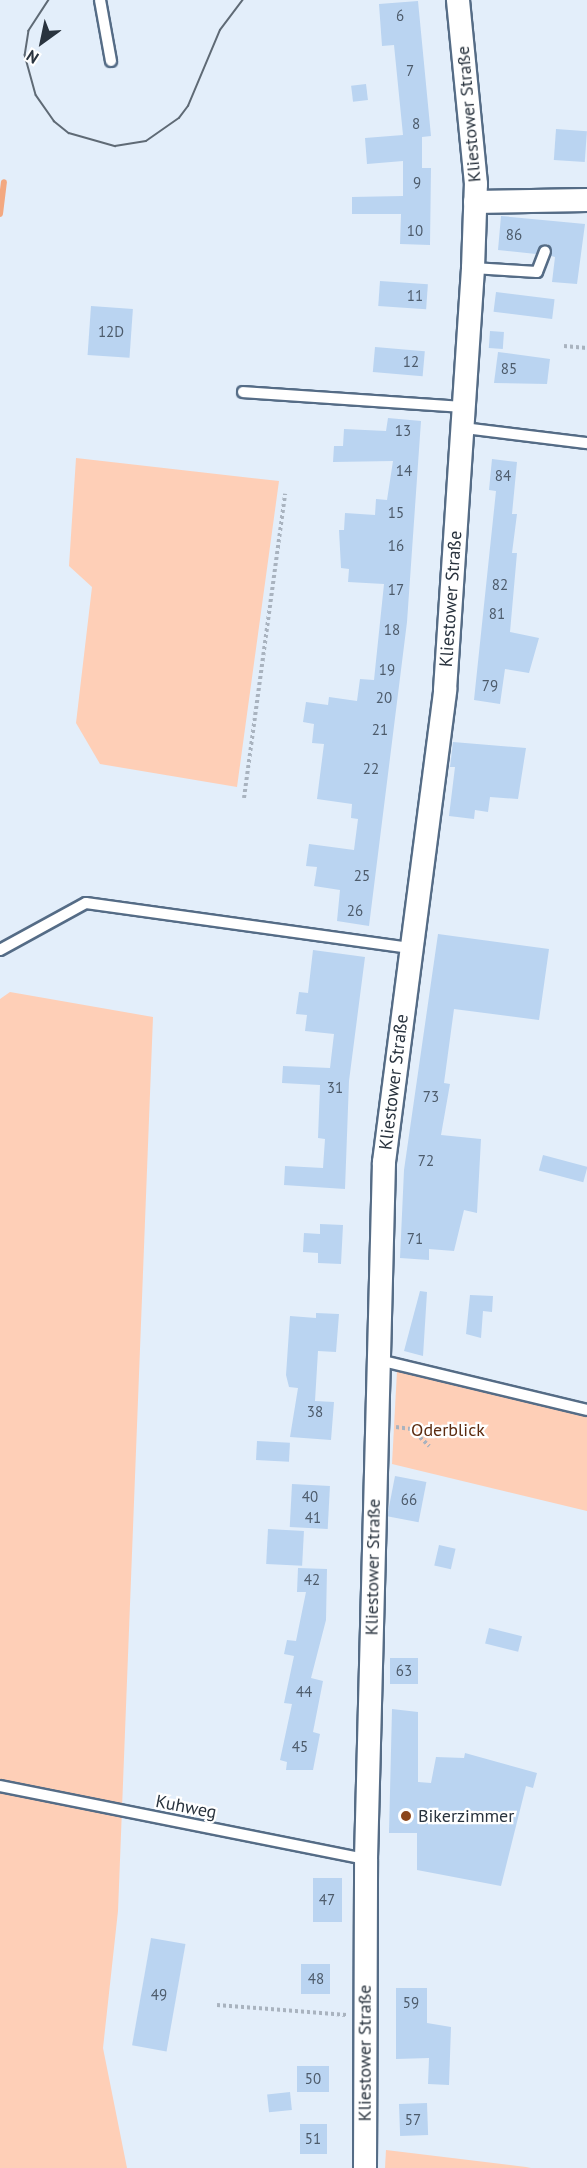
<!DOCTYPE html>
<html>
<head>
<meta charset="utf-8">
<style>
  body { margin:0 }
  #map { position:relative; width:587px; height:2168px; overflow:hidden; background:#e3eefa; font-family:"PT Sans",sans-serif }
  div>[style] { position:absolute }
  .green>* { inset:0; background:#fecfb7 }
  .stream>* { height:6px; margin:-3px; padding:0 3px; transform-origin:3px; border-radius:3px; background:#f3a880 }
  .building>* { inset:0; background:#bad4f1; transform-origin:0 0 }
  .path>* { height:4px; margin-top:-2px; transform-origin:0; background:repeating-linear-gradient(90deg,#a9b3bf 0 3px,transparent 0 6px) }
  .roads { filter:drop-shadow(2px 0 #556c86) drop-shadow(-2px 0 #556c86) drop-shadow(0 2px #556c86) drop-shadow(0 -2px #556c86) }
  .service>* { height:10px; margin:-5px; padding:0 5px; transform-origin:5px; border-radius:5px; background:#fff }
  .minor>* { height:22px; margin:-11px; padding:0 11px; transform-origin:11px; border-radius:11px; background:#fff }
  .tram>* { height:1.5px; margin:-0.75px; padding:0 0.75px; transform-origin:0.75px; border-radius:0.75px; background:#5f6a75 }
  .dots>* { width:16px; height:16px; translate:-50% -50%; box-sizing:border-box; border:3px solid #fff; border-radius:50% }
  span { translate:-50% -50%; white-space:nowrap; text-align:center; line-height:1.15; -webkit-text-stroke:4.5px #fff; paint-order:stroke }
  .number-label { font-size:15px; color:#4d5b6b }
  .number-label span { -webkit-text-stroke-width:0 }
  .street-label { font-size:18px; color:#29333e }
  .park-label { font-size:18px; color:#5c2c10 }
  .poi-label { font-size:18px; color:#29333e }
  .left { translate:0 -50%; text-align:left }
  .north { position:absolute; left:12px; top:12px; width:60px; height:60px; -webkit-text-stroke:4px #fff; paint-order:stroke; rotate:213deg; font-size:16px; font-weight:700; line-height:24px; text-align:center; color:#29333e }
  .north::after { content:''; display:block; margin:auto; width:21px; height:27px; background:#29333e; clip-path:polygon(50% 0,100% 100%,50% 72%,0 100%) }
</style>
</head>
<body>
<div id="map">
  <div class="green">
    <div style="clip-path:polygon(76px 458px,279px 481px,237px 787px,100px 764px,76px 723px,92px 587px,69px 566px)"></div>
    <div style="clip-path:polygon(10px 992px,153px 1017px,118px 1911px,103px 2048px,127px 2168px,0 2168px,0 999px)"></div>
    <div style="clip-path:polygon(397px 1371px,587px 1417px,587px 1511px,392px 1464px)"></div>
    <div style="clip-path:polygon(386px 2150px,526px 2167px,531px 2168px,385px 2168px)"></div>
  </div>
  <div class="stream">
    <div style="left:0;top:214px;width:32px;rotate:-83deg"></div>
  </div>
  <div class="building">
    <div style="clip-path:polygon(418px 1px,431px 136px,422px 137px,422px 168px,431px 168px,430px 245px,400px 244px,401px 214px,352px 214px,352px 197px,403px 196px,403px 161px,367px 164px,365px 138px,403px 135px,394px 45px,382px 46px,379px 4px)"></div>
    <div style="left:366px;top:84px;width:16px;height:15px;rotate:83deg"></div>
    <div style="left:556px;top:129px;width:31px;height:31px;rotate:4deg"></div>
    <div style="clip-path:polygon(501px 216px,585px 224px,577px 284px,552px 282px,555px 257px,551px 256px,548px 244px,541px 245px,536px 254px,498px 250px)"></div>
    <div style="left:380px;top:281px;width:48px;height:25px;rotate:4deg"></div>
    <div style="left:496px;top:292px;width:59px;height:20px;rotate:7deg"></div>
    <div style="left:91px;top:306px;width:42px;height:49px;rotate:4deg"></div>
    <div style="left:490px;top:331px;width:14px;height:17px;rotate:4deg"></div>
    <div style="left:375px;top:347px;width:50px;height:25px;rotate:5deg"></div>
    <div style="clip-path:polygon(498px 352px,550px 359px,547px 384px,494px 383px)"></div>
    <div style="clip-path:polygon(388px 418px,421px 421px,407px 622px,369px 926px,337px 921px,340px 890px,314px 886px,317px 867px,306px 866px,309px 844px,354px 850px,358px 819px,351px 818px,352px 804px,317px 799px,324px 744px,312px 743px,314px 724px,303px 722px,306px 702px,328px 705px,329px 697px,357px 701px,360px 679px,374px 680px,384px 584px,348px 582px,349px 569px,341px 568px,339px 530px,344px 530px,345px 513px,375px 515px,376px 499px,387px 500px,393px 461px,333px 462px,334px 446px,343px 446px,344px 429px,386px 431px)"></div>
    <div style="clip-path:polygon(492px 459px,517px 462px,512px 514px,517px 514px,512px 553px,517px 553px,510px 632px,539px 638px,529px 673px,505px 669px,500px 704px,474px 700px,496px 491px,489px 490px)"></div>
    <div style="clip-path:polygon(453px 742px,526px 748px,518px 799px,490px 797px,488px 812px,475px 810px,474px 819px,449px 816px,455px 767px,450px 767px)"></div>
    <div style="clip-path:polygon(438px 934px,549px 949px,539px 1020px,454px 1009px,444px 1083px,450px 1084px,441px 1135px,481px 1139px,477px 1213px,464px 1210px,454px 1251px,429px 1249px,429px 1260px,400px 1258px,404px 1170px)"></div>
    <div style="clip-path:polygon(313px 950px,365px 957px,349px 1081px,345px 1189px,284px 1185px,285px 1166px,323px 1168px,325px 1139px,318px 1138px,320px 1085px,282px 1083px,283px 1066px,330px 1068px,334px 1034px,305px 1031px,307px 1015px,296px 1014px,299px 992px,308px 993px)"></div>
    <div style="left:543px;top:1155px;width:46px;height:16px;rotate:15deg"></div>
    <div style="clip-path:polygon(320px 1224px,343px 1225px,341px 1264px,318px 1263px,318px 1253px,303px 1252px,304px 1233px,320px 1234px)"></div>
    <div style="clip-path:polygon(420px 1291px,427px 1292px,423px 1356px,404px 1351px)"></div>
    <div style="clip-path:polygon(470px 1295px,493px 1296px,492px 1312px,483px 1311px,481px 1338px,466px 1334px)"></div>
    <div style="clip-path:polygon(316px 1313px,339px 1314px,336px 1352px,318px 1351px,315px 1401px,334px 1402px,331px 1440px,290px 1437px,298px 1388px,289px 1387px,286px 1375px,290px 1316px,316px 1318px)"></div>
    <div style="left:257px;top:1441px;width:33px;height:19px;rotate:3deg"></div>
    <div style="left:395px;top:1476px;width:32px;height:41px;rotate:11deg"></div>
    <div style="left:292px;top:1484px;width:38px;height:43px;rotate:3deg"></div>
    <div style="left:268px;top:1529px;width:36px;height:35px;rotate:3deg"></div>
    <div style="left:439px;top:1545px;width:17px;height:21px;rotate:13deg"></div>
    <div style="clip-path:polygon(298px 1568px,327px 1569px,326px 1620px,311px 1678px,323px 1681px,313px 1732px,320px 1734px,313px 1770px,286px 1770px,287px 1762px,280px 1760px,292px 1704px,284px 1703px,294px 1656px,284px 1654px,287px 1640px,296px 1641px,306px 1592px,297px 1592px)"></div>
    <div style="left:489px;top:1628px;width:34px;height:16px;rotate:14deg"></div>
    <div style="left:390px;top:1658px;width:28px;height:26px"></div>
    <div style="clip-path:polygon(392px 1709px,418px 1712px,418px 1782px,431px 1783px,436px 1757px,464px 1758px,465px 1753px,537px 1773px,533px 1788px,526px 1786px,501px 1886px,417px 1870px,417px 1833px,389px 1833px)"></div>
    <div style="left:313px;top:1878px;width:29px;height:44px"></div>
    <div style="left:151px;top:1938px;width:35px;height:109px;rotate:10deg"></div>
    <div style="left:301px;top:1964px;width:29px;height:30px"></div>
    <div style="clip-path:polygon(396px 1988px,427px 1988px,427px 2023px,451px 2027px,449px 2085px,428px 2084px,429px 2058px,396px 2059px)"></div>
    <div style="left:297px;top:2066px;width:32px;height:26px"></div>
    <div style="left:290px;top:2092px;width:18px;height:23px;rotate:84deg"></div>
    <div style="left:427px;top:2103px;width:32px;height:28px;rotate:88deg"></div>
    <div style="left:300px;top:2124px;width:27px;height:30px"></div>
  </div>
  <div class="path">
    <div style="left:564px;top:346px;width:23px;rotate:5deg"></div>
    <div style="left:244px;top:798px;width:307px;rotate:-82.3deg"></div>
    <div style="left:396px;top:1427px;width:15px;rotate:8deg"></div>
    <div style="left:411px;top:1429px;width:25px;rotate:43deg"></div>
    <div style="left:217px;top:2005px;width:130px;rotate:4.4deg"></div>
  </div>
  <div class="roads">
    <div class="service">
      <div style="left:100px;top:0;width:62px;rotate:79.8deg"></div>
      <div style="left:473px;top:268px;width:64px;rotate:3.6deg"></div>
      <div style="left:537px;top:272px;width:22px;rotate:-69deg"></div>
      <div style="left:243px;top:392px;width:223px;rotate:3.9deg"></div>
      <div style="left:464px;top:428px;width:124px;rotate:7deg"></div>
      <div style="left:0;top:950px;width:98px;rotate:-28.7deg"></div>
      <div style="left:86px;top:903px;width:327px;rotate:7.9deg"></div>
      <div style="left:379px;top:1360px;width:214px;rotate:13.5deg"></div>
      <div style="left:0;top:1786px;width:373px;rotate:11.3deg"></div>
    </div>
    <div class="minor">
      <div style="left:475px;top:202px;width:112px;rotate:-1deg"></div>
      <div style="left:365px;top:2168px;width:309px;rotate:-89.8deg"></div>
      <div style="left:366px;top:1859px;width:697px;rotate:-88.52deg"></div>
      <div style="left:384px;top:1162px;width:476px;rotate:-82.6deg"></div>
      <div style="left:445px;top:690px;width:423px;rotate:-86.2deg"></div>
      <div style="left:473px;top:268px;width:84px;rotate:-88deg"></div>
      <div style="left:476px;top:184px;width:185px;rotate:-95.6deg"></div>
    </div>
  </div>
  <div class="tram">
    <div style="left:49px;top:0;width:37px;rotate:123deg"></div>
    <div style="left:29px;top:31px;width:24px;rotate:99deg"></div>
    <div style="left:25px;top:55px;width:41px;rotate:74.6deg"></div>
    <div style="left:36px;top:95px;width:32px;rotate:55deg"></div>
    <div style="left:54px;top:121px;width:19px;rotate:39deg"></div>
    <div style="left:69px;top:133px;width:48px;rotate:15.8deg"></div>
    <div style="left:115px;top:146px;width:31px;rotate:-9deg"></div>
    <div style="left:146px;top:141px;width:40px;rotate:-34.9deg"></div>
    <div style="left:179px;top:118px;width:15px;rotate:-53deg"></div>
    <div style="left:188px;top:106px;width:82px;rotate:-67.2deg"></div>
    <div style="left:220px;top:30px;width:38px;rotate:-53deg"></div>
  </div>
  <div class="dots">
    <div style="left:406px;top:1816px;background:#8a451b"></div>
  </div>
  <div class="number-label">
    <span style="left:400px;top:16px">6</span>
    <span style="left:410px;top:71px">7</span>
    <span style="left:416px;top:124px">8</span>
    <span style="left:417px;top:183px">9</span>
    <span style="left:415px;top:231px">10</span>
    <span style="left:514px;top:235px">86</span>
    <span style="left:415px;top:296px">11</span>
    <span style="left:111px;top:332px">12D</span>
    <span style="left:411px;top:362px">12</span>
    <span style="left:509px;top:369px">85</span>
    <span style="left:403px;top:431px">13</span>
    <span style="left:404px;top:471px">14</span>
    <span style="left:503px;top:476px">84</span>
    <span style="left:396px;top:513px">15</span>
    <span style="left:396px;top:546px">16</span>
    <span style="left:500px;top:585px">82</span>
    <span style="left:396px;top:590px">17</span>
    <span style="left:497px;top:614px">81</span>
    <span style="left:392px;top:630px">18</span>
    <span style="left:387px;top:670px">19</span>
    <span style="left:490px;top:686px">79</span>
    <span style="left:384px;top:698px">20</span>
    <span style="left:380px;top:730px">21</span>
    <span style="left:371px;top:769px">22</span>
    <span style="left:362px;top:876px">25</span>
    <span style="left:355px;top:911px">26</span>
    <span style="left:335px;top:1088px">31</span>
    <span style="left:431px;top:1097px">73</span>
    <span style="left:426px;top:1161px">72</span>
    <span style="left:415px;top:1239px">71</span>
    <span style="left:315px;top:1412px">38</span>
    <span style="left:310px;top:1497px">40</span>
    <span style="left:409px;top:1500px">66</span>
    <span style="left:313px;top:1518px">41</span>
    <span style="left:312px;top:1580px">42</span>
    <span style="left:404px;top:1671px">63</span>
    <span style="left:304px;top:1692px">44</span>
    <span style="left:300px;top:1747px">45</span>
    <span style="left:327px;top:1900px">47</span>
    <span style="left:316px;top:1979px">48</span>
    <span style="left:159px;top:1995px">49</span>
    <span style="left:411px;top:2003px">59</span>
    <span style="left:313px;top:2079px">50</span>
    <span style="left:413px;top:2120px">57</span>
    <span style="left:313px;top:2139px">51</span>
  </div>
  <div class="street-label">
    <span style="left:469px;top:114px;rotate:-95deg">Kliestower Straße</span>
    <span style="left:451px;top:599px;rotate:-86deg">Kliestower Straße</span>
    <span style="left:394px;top:1082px;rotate:-83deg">Kliestower Straße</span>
    <span style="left:373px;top:1567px;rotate:-89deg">Kliestower Straße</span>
    <span style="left:186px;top:1807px;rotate:11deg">Kuhweg</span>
    <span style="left:365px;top:2053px;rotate:-90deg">Kliestower Straße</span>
  </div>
  <div class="park-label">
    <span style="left:448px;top:1430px">Oderblick</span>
  </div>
  <div class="poi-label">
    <span class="left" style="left:418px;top:1816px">Bikerzimmer</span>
  </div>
  <div class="north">N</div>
</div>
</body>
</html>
